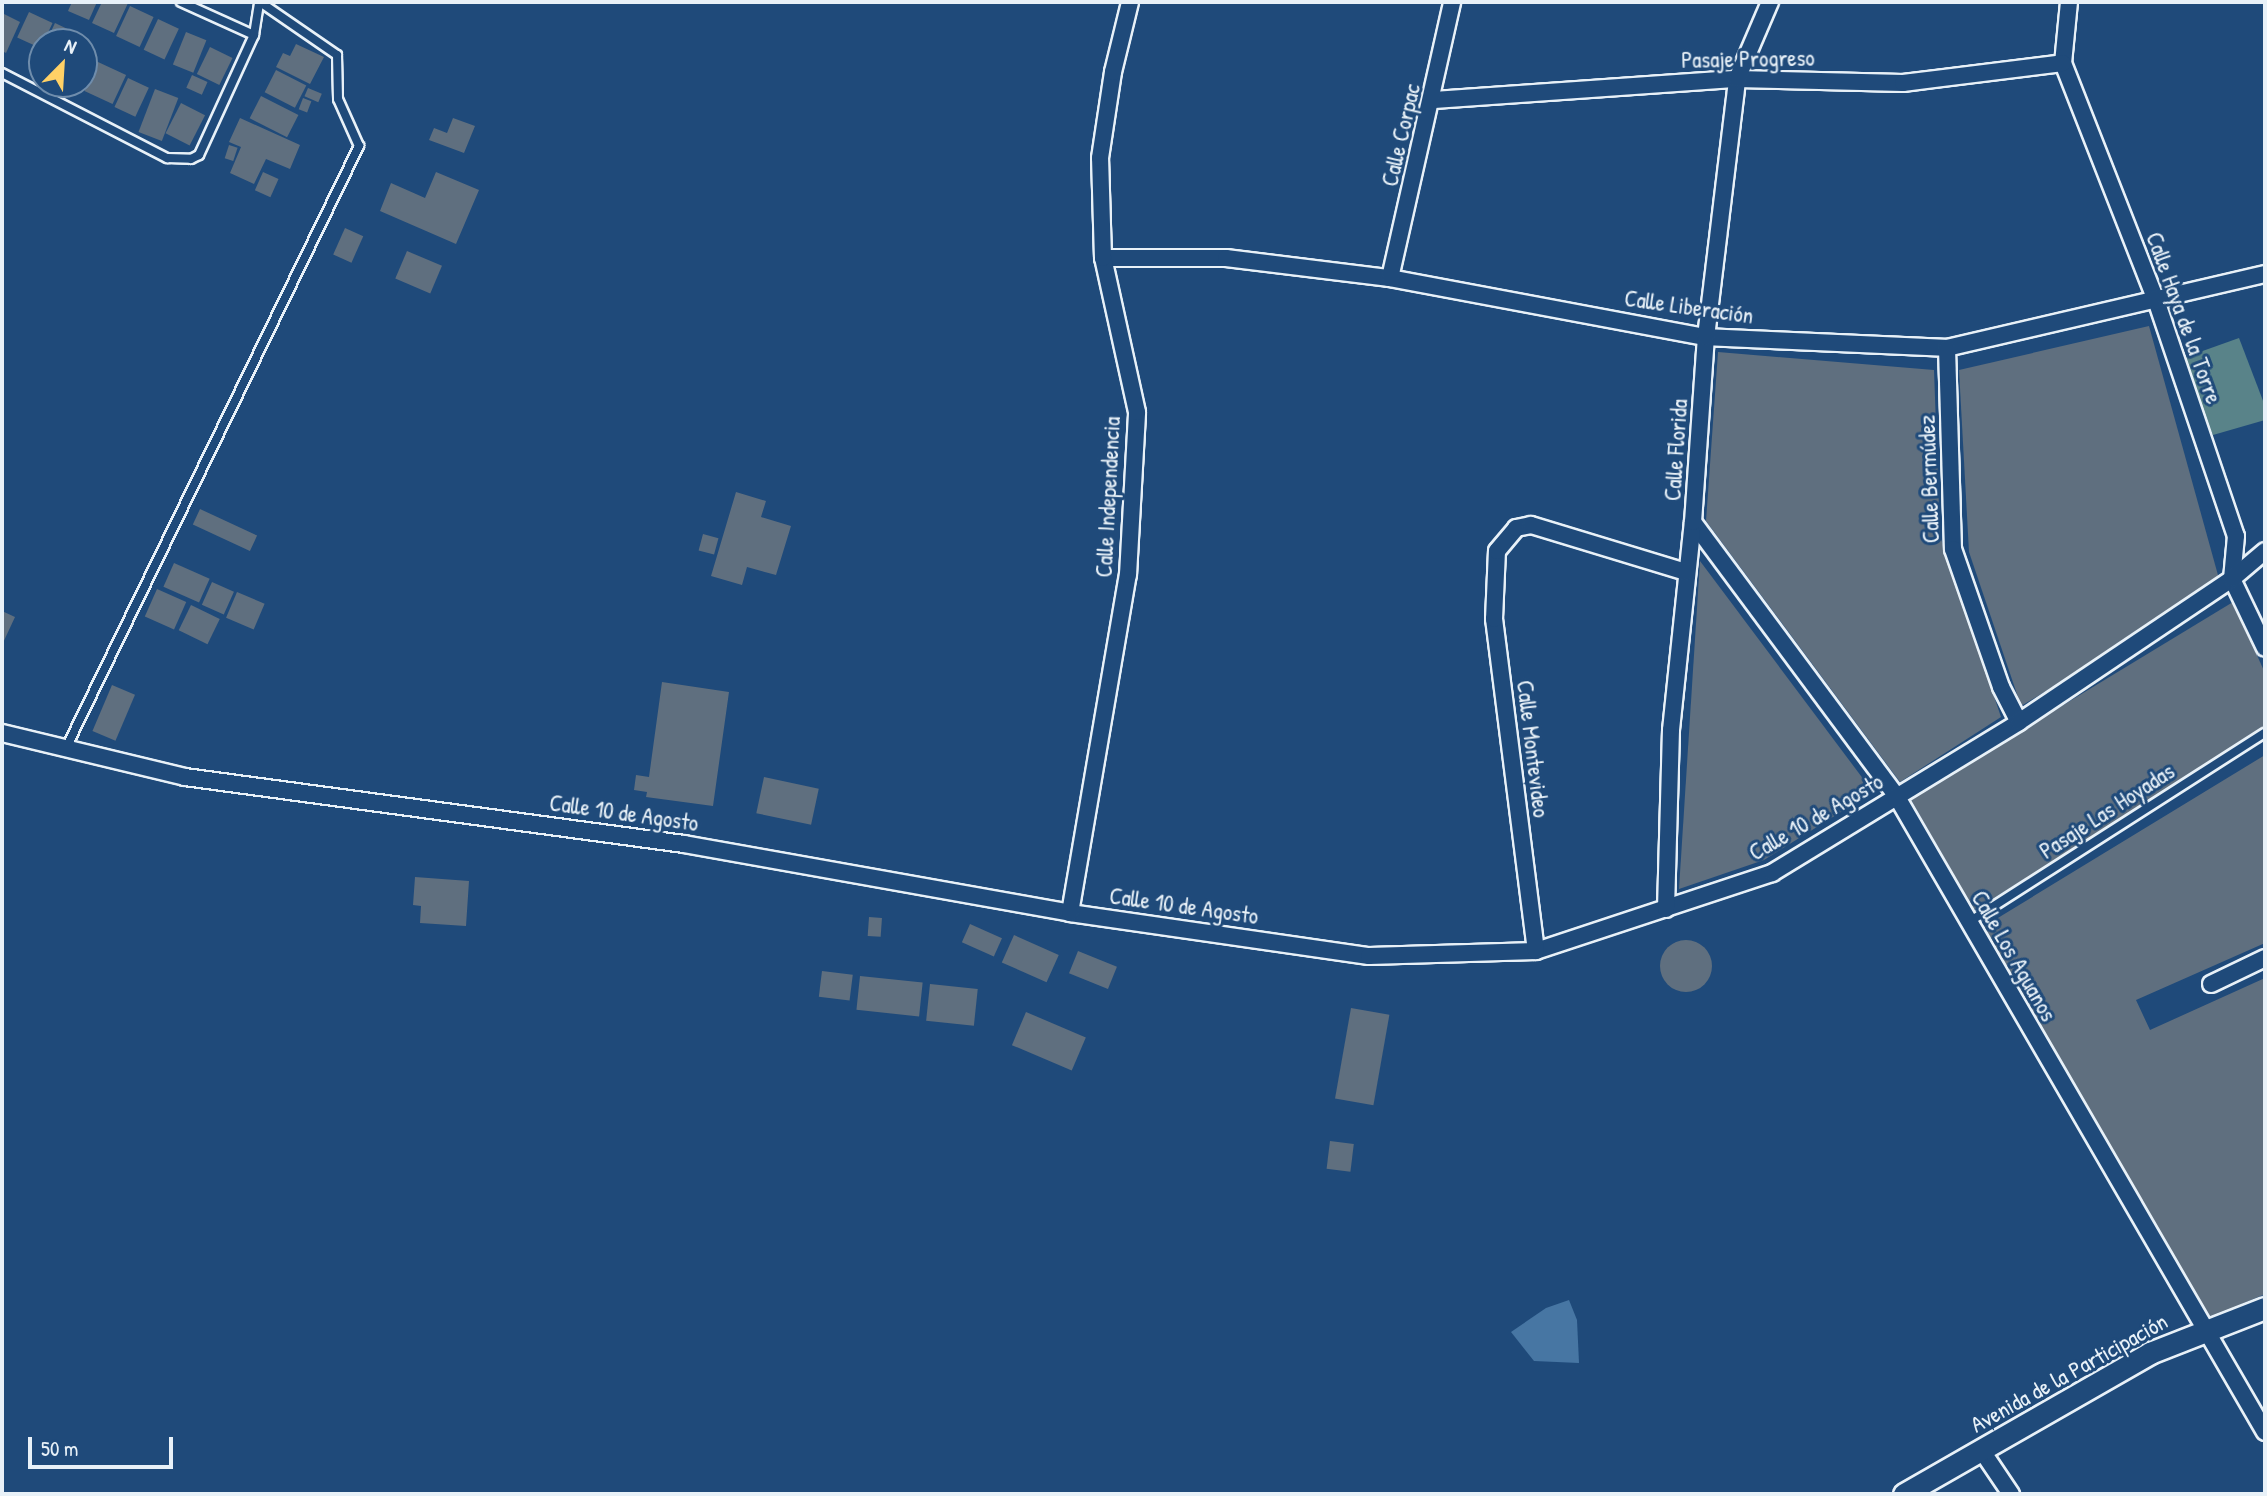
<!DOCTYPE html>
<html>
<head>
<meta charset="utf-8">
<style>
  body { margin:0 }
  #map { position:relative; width:2267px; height:1496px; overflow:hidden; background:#1f4a7a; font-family:"Patrick Hand",sans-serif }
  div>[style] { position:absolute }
  .green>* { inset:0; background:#598389 }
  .water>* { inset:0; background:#4776a3 }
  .building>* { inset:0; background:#5f6f7f; transform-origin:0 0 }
  .round { border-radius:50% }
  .roads { filter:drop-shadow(2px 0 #e8f1f8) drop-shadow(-2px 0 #e8f1f8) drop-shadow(0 2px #e8f1f8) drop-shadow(0 -2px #e8f1f8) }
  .service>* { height:8px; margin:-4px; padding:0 4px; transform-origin:4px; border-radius:4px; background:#1f4a7a }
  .minor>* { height:16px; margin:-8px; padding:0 8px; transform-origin:8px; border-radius:8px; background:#1f4a7a }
  .secondary>* { height:21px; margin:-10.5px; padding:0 10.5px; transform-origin:10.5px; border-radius:10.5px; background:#1f4a7a }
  span { translate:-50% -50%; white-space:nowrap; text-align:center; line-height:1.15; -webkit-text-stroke:6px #1f4a7a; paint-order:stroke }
  .street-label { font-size:23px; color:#e8f1f8 }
  .frame { position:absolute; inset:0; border:4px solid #e8f1f8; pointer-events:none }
  .north { position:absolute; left:28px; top:28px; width:70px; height:70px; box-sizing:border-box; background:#1f4a7a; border:2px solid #6f8dac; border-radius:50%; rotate:24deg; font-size:19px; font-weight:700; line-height:28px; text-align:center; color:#e8f1f8 }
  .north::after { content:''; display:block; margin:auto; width:24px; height:32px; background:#ffd166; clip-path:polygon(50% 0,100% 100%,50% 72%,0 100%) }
  .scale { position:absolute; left:28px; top:1437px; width:145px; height:32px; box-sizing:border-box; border:4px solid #e8f1f8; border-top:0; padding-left:9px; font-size:21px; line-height:24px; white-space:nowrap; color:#e8f1f8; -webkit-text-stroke:5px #1f4a7a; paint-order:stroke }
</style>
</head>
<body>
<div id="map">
  <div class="green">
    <div style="clip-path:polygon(2239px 338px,2265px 406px,2265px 420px,2213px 435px,2186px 378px,2183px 358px)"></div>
  </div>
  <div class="water">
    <div style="clip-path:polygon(1569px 1300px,1577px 1320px,1579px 1363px,1534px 1361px,1511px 1332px,1546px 1308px)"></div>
  </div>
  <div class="building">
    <div style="clip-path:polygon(72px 2px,97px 2px,89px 20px,68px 11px)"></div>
    <div style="clip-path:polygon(102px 2px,128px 3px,114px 33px,92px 23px)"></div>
    <div style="left:130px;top:6px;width:26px;height:33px;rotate:25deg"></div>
    <div style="left:29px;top:12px;width:26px;height:28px;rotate:25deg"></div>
    <div style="clip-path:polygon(2px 13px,20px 22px,6px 53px,2px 51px)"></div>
    <div style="left:158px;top:19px;width:23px;height:34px;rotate:25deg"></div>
    <div style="clip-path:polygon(55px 23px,78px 34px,74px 42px,46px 42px)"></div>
    <div style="left:186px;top:32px;width:22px;height:35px;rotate:22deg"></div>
    <div style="clip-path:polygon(296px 44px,324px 57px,310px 84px,276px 67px,283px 53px,290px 56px)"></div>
    <div style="left:210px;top:47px;width:25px;height:30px;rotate:26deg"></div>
    <div style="clip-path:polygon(84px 54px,95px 59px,84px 83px)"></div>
    <div style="left:98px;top:62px;width:31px;height:32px;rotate:25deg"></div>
    <div style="left:276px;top:70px;width:34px;height:25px;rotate:27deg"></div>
    <div style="left:192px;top:75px;width:17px;height:14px;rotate:24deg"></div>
    <div style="left:128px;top:78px;width:23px;height:32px;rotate:25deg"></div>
    <div style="left:308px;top:88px;width:15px;height:9px;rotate:23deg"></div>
    <div style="left:155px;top:89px;width:25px;height:46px;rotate:21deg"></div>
    <div style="left:261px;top:96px;width:42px;height:25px;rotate:27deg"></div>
    <div style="left:303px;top:98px;width:9px;height:12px;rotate:21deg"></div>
    <div style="left:181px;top:103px;width:27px;height:34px;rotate:27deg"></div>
    <div style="clip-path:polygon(240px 118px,300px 145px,290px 169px,266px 159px,254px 184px,230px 173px,241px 147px,229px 142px)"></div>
    <div style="clip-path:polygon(453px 118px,475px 126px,464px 153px,429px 140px,434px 128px,447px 133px)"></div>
    <div style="left:229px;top:145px;width:9px;height:14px;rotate:18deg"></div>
    <div style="left:263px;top:172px;width:17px;height:20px;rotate:24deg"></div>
    <div style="clip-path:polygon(436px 172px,479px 190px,456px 244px,380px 211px,391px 183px,425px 198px)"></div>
    <div style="left:345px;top:228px;width:20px;height:29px;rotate:24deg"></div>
    <div style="left:407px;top:251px;width:38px;height:30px;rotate:23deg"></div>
    <div style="clip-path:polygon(2149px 326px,2221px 586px,2021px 706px,1969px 552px,1959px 370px)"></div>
    <div style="clip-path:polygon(1718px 352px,1934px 370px,1940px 536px,2001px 717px,1900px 782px,1706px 521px)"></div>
    <div style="clip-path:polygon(736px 492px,766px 501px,761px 517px,791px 526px,776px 575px,747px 567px,742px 585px,711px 576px)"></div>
    <div style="left:200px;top:509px;width:63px;height:17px;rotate:25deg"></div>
    <div style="left:703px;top:534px;width:16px;height:17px;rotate:15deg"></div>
    <div style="clip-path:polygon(1700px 561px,1873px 792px,1764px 860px,1679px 889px)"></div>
    <div style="left:174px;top:563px;width:39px;height:26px;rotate:24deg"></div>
    <div style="left:212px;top:582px;width:24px;height:25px;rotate:24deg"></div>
    <div style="left:157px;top:589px;width:32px;height:30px;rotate:24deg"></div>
    <div style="left:237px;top:592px;width:30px;height:28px;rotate:23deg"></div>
    <div style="clip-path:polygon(2233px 602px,2265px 673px,2265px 733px,1974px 910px,1910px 798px)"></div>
    <div style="left:191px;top:605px;width:32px;height:28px;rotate:26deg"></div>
    <div style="clip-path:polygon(2px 611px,15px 617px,2px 645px)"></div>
    <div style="clip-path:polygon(662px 682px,729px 692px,713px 806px,646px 797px,647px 792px,634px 790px,636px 775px,649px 777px)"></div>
    <div style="left:112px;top:685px;width:25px;height:50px;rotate:23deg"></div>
    <div style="clip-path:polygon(2265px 755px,2265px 943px,2136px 1000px,2150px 1030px,2265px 978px,2265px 1294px,2207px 1319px,1983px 927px)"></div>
    <div style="left:764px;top:777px;width:56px;height:37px;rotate:12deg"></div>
    <div style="clip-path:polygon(415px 877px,469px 881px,466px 926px,420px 923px,421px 906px,413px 905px)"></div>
    <div style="left:869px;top:917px;width:13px;height:19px;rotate:4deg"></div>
    <div style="left:970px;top:924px;width:35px;height:20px;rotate:24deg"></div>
    <div style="left:1014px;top:935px;width:49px;height:30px;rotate:24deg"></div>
    <div class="round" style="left:1660px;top:940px;width:52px;height:52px"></div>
    <div style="left:1078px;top:951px;width:42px;height:24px;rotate:22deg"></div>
    <div style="left:822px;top:971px;width:31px;height:26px;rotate:7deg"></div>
    <div style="left:860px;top:976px;width:63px;height:34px;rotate:6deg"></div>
    <div style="left:930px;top:984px;width:48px;height:37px;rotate:6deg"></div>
    <div style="left:1351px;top:1008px;width:39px;height:92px;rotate:10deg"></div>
    <div style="left:1026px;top:1012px;width:65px;height:36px;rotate:23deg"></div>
    <div style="left:1330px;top:1141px;width:24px;height:28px;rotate:7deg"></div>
  </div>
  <div class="roads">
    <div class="service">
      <div style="left:181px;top:2px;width:80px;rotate:24.3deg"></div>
      <div style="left:2px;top:73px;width:186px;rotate:27.3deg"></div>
      <div style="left:167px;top:158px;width:24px;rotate:2deg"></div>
      <div style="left:191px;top:159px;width:9px;rotate:-27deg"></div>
      <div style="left:199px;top:155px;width:132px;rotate:-65.4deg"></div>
      <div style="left:254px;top:35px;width:33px;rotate:-81deg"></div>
      <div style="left:66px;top:748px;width:670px;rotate:-64.05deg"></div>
      <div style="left:359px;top:146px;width:51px;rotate:-114.1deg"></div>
      <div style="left:338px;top:99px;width:44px;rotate:-91.3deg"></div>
      <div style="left:337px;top:55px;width:93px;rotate:-145.5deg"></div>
      <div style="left:1969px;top:922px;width:351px;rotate:-32.6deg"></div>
    </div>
    <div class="minor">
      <div style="left:2069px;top:2px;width:61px;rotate:95.6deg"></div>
      <div style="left:2063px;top:63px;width:258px;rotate:68.6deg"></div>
      <div style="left:2157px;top:303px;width:246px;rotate:71.3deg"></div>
      <div style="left:2236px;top:536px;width:43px;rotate:95.3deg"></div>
      <div style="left:2232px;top:579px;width:76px;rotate:64.4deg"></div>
      <div style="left:1434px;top:100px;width:304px;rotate:-4deg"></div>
      <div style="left:1737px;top:79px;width:166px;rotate:1.4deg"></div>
      <div style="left:1903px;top:83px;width:161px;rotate:-7.1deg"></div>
      <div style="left:1103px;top:258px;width:123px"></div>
      <div style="left:1226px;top:258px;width:165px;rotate:7deg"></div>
      <div style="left:1390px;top:278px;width:321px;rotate:10.6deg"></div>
      <div style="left:1706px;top:337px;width:241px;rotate:2.6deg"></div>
      <div style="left:1947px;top:348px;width:326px;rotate:-13.1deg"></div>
      <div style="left:1390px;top:278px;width:283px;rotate:-77.3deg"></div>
      <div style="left:1947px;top:348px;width:201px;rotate:88.3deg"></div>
      <div style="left:1953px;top:549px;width:146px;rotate:70.8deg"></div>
      <div style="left:2001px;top:687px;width:39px;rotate:63deg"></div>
      <div style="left:1693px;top:522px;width:342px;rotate:53.4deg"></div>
      <div style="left:1897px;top:797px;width:734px;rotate:59.91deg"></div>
      <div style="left:2px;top:733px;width:188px;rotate:13.5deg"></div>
      <div style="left:185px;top:777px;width:503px;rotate:7.65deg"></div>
      <div style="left:684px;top:844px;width:392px;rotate:10.1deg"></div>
      <div style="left:1070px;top:913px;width:302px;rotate:8.2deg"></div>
      <div style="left:1369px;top:956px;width:167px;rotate:-1.7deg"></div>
      <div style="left:1536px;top:951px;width:249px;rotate:-18.3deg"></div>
      <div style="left:1772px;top:873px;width:289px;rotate:-31.4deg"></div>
      <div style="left:2019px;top:722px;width:257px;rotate:-33.9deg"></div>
      <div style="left:2232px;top:579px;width:43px;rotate:-40.3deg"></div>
      <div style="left:1666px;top:909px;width:179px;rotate:-88.4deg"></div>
      <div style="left:1671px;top:730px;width:209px;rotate:-84deg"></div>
      <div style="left:1693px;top:522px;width:185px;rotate:-86deg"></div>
      <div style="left:1706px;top:337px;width:260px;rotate:-83.1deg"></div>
      <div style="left:1737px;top:79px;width:84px;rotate:-66.8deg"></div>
      <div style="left:1070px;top:913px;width:343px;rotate:-80.3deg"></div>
      <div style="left:1128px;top:575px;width:163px;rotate:-86.8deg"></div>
      <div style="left:1137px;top:412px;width:158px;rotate:-102.4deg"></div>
      <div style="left:1103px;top:258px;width:100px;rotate:-91.7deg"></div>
      <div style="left:1100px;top:158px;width:87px;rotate:-81.4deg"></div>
      <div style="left:1113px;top:72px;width:72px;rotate:-76.3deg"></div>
      <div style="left:1536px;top:951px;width:335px;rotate:-97.2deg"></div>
      <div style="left:1494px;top:619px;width:68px;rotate:-87.5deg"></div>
      <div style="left:1497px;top:551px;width:30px;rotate:-50deg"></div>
      <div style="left:1516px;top:528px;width:15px;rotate:-11deg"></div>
      <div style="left:1531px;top:525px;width:162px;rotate:16.9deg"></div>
      <div style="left:2211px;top:984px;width:60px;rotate:-25.7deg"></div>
      <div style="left:1982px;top:1451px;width:52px;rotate:56deg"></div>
    </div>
    <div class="secondary">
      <div style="left:1904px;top:1494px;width:284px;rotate:-29.8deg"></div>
      <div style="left:2150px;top:1353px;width:123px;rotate:-21.4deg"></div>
    </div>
  </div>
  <div class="street-label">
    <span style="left:1748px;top:59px;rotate:-1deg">Pasaje Progreso</span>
    <span style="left:1401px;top:135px;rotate:-77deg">Calle Corpac</span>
    <span style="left:1689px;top:307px;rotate:8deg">Calle Liberación</span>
    <span style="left:2184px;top:318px;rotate:70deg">Calle Haya de la Torre</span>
    <span style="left:1676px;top:450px;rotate:-86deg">Calle Florida</span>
    <span style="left:1929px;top:479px;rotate:-92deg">Calle Bermúdez</span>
    <span style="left:1108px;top:497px;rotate:-87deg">Calle Independencia</span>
    <span style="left:1533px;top:749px;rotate:83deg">Calle Montevideo</span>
    <span style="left:2107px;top:811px;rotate:-33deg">Pasaje Las Hoyadas</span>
    <span style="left:624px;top:813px;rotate:8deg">Calle 10 de Agosto</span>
    <span style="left:1816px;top:817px;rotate:-30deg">Calle 10 de Agosto</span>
    <span style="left:1184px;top:906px;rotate:8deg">Calle 10 de Agosto</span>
    <span style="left:2014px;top:956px;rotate:60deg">Calle Los Aguanos</span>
    <span style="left:2069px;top:1373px;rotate:-29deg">Avenida de la Participación</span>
  </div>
  <div class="frame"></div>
  <div class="north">N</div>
  <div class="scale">50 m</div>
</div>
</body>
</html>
